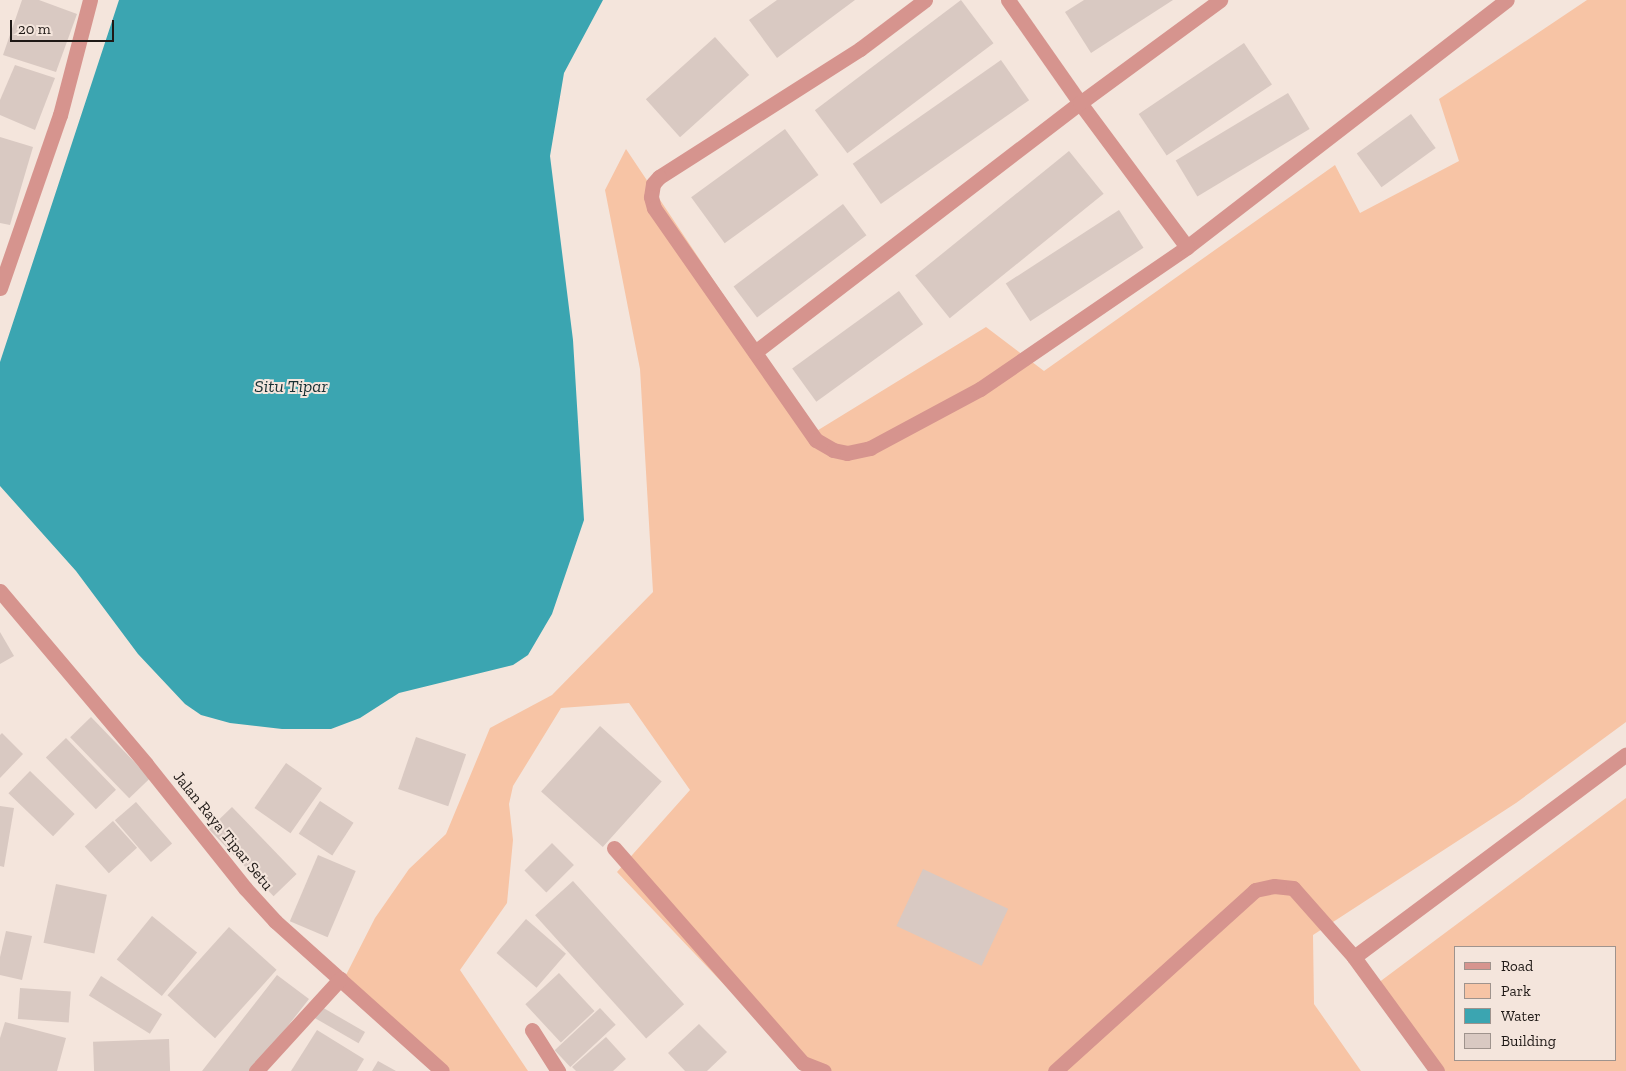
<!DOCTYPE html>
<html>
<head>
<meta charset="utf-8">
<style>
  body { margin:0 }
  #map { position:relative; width:1626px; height:1071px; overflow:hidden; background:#f4e5dc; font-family:"Zilla Slab",serif }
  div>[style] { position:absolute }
  .green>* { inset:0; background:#f7c4a5 }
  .water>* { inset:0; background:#3ba5b1 }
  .building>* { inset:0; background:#d9c9c2; transform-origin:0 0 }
  .service>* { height:15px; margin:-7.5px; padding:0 7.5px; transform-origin:7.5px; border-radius:7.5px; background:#d6948e }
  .minor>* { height:15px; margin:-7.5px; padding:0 7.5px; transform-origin:7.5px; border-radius:7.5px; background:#d6948e }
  span { translate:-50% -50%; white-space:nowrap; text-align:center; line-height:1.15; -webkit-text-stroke:4px #f4e5dc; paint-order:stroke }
  .street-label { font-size:16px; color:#1f1916 }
  .water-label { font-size:18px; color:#193134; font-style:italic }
  .legend { position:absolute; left:1454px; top:946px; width:162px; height:115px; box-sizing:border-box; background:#f4e5dc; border:1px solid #9f938d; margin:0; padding:6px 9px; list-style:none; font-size:15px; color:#1f1916 }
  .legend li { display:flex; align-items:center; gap:10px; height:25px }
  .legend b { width:25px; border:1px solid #9f938d }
  .scale { position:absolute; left:10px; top:20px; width:104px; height:22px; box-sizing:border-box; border:2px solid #1f1916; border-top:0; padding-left:6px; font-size:15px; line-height:18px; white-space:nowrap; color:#1f1916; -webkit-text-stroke:4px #f4e5dc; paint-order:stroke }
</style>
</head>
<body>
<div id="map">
  <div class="green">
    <div style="clip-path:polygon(1587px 0,1626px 0,1626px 722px,1516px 803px,1313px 935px,1314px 1004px,1361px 1071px,812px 1071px,753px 1015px,617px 872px,690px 790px,629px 703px,561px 708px,513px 786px,509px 804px,513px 840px,507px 903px,460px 970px,528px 1071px,450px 1071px,346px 975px,375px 918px,409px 869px,446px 834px,490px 728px,552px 695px,653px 592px,640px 369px,605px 190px,626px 149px,815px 432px,986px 327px,1044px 371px,1335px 165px,1360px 213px,1459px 161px,1439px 99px)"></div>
    <div style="clip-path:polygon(evenodd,1626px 798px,1626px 1071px,1438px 1071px,1374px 986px,1626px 798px,1455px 947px,1615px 947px,1615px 1060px,1455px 1060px,1455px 947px)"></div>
  </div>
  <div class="water">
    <div style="clip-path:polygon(119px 0,603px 0,564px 73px,550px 156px,573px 340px,584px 520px,552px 614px,528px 655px,513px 665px,399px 693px,360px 718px,331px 729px,282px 729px,230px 723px,201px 715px,185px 704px,138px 654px,76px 571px,0 486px,0 362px)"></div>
  </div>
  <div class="building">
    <div style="clip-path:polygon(22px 0,39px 0,77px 14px,56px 72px,3px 55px)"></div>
    <div style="clip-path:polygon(777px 0,855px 0,777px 58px,749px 20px)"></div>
    <div style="left:961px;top:0;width:54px;height:183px;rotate:53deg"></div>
    <div style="clip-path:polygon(1084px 0,1173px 0,1091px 53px,1065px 12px)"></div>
    <div style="left:715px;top:37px;width:51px;height:93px;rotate:48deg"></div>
    <div style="left:1244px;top:43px;width:50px;height:127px;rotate:56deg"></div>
    <div style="left:1001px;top:60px;width:49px;height:181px;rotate:55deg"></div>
    <div style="clip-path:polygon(15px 65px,55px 78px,35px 130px,0 115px,0 100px)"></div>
    <div style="left:1288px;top:93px;width:42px;height:131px;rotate:59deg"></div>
    <div style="left:1411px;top:114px;width:42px;height:67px;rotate:54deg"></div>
    <div style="left:785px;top:129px;width:57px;height:116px;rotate:54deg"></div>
    <div style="clip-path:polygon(0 137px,33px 147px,10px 225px,0 223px)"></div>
    <div style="left:1069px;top:151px;width:55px;height:198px;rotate:51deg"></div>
    <div style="left:843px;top:204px;width:39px;height:137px;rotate:53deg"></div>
    <div style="left:1119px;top:210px;width:45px;height:135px;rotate:57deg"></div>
    <div style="left:899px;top:291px;width:41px;height:132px;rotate:54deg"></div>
    <div style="clip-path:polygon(0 632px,14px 656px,0 664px)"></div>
    <div style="left:91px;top:717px;width:85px;height:29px;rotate:46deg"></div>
    <div style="left:600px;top:726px;width:83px;height:88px;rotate:42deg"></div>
    <div style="clip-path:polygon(2px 733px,23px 754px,0 778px,0 735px)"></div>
    <div style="left:416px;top:737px;width:53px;height:55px;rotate:19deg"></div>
    <div style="left:66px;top:738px;width:72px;height:28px;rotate:46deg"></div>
    <div style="left:286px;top:763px;width:44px;height:55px;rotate:35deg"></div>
    <div style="left:30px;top:771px;width:62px;height:31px;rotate:44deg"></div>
    <div style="left:320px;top:801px;width:40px;height:39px;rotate:33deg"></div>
    <div style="left:136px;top:802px;width:55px;height:28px;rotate:49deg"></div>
    <div style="clip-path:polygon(0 806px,14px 808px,4px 867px,0 866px)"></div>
    <div style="left:232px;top:807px;width:93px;height:32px;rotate:46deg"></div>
    <div style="left:113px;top:821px;width:36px;height:38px;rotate:48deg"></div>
    <div style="left:552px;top:843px;width:31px;height:39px;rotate:45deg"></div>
    <div style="left:318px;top:855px;width:41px;height:72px;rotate:23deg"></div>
    <div style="left:923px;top:869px;width:94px;height:63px;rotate:25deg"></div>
    <div style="left:573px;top:881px;width:166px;height:51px;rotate:48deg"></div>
    <div style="left:56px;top:884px;width:52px;height:60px;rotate:12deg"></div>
    <div style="left:152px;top:916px;width:58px;height:56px;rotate:39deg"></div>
    <div style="left:526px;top:919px;width:53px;height:45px;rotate:41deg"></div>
    <div style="left:229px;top:927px;width:64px;height:92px;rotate:42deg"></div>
    <div style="clip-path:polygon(6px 931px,32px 936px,22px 980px,0 975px,0 957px)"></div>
    <div style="left:559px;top:973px;width:52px;height:46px;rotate:47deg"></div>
    <div style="clip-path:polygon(277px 975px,309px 999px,258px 1064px,253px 1071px,202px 1071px)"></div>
    <div style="left:101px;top:976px;width:72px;height:23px;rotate:32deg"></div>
    <div style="left:20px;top:988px;width:51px;height:31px;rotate:4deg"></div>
    <div style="left:320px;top:1006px;width:52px;height:13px;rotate:30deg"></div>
    <div style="left:600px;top:1008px;width:23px;height:62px;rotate:47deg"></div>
    <div style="clip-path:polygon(5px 1022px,66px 1038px,57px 1071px,0 1071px,0 1038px)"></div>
    <div style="clip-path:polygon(699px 1024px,727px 1052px,707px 1071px,685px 1071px,668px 1053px)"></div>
    <div style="clip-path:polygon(317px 1030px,364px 1059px,357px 1071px,291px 1071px)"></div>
    <div style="clip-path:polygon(606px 1037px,626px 1059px,613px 1071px,576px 1071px,572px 1067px)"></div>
    <div style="left:169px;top:1039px;width:32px;height:76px;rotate:88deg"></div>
    <div style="clip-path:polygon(378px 1061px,396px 1071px,372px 1071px)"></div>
  </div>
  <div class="service">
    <div style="left:614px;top:848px;width:286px;rotate:48.7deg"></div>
    <div style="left:803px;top:1063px;width:22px;rotate:21deg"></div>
    <div style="left:532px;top:1030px;width:49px;rotate:57.6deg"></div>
    <div style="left:1055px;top:1071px;width:270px;rotate:-42.1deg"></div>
    <div style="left:1255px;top:890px;width:19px;rotate:-12deg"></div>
    <div style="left:1274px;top:886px;width:19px;rotate:6deg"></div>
    <div style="left:1293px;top:888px;width:92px;rotate:48.5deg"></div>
    <div style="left:1437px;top:1071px;width:141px;rotate:-126.1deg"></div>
    <div style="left:1354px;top:957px;width:339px;rotate:-36.7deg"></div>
  </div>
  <div class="minor">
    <div style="left:925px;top:0;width:81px;rotate:143deg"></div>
    <div style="left:860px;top:49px;width:238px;rotate:147.5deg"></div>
    <div style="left:659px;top:177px;width:9px;rotate:131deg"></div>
    <div style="left:653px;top:184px;width:13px;rotate:99deg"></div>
    <div style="left:651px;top:197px;width:11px;rotate:75deg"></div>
    <div style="left:654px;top:208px;width:283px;rotate:55.1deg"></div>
    <div style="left:816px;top:440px;width:20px;rotate:30deg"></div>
    <div style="left:833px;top:450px;width:14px;rotate:12deg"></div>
    <div style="left:847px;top:453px;width:24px;rotate:-12deg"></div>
    <div style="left:870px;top:448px;width:125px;rotate:-28.2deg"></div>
    <div style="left:980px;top:389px;width:251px;rotate:-34.4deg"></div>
    <div style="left:1187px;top:247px;width:404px;rotate:-37.7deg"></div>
    <div style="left:1008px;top:0;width:126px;rotate:55deg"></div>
    <div style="left:1080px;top:103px;width:179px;rotate:53.4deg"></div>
    <div style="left:0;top:288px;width:183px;rotate:-70.9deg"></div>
    <div style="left:60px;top:115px;width:119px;rotate:-75.4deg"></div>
    <div style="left:755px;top:352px;width:409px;rotate:-37.5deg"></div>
    <div style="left:1080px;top:103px;width:174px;rotate:-36.3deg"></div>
    <div style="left:0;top:591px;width:226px;rotate:49.8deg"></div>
    <div style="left:146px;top:764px;width:159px;rotate:51.4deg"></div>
    <div style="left:245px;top:888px;width:45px;rotate:47.7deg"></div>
    <div style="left:275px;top:921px;width:224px;rotate:41.9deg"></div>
    <div style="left:256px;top:1071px;width:125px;rotate:-47.6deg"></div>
  </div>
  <div class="street-label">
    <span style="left:223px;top:831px;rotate:51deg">Jalan Raya Tipar Setu</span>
  </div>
  <div class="water-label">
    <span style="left:291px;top:386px">Situ Tipar</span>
  </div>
  <ul class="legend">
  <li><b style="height:6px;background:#d6948e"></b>Road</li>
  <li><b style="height:14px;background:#f7c4a5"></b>Park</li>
  <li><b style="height:14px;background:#3ba5b1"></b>Water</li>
  <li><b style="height:14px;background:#d9c9c2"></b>Building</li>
  </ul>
  <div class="scale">20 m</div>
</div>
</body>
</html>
